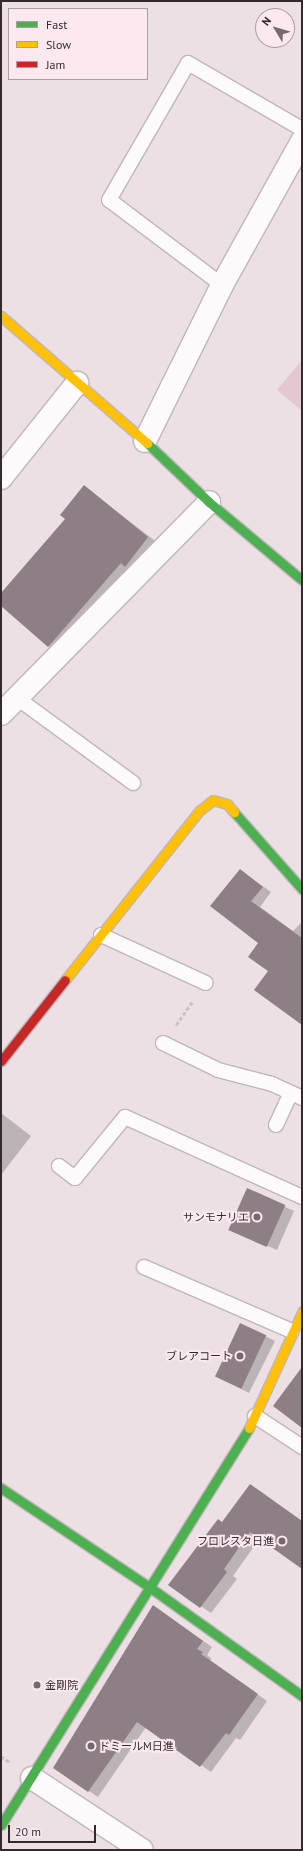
<!DOCTYPE html>
<html>
<head>
<meta charset="utf-8">
<style>
  body { margin:0 }
  #map { position:relative; width:303px; height:1851px; overflow:hidden; background:#ece0e4; font-family:"PT Sans","Noto Sans JP",sans-serif }
  div>[style] { position:absolute }
  .green>* { inset:0; background:#e4c7d2 }
  .shadow>* { inset:0; background:#0003 }
  .building>* { inset:0; background:#8d7f85; transform-origin:0 0 }
  .path>* { height:2.5px; margin-top:-1.25px; transform-origin:0; background:repeating-linear-gradient(90deg,#c8c3c5 0 4px,transparent 0 6px) }
  .roads { filter:drop-shadow(1px 0 #c0b6ba) drop-shadow(-1px 0 #c0b6ba) drop-shadow(0 1px #c0b6ba) drop-shadow(0 -1px #c0b6ba) }
  .lane>* { height:14px; margin:-7px; padding:0 7px; transform-origin:7px; border-radius:7px; background:#fcfafb }
  .street>* { height:22px; margin:-11px; padding:0 11px; transform-origin:11px; border-radius:11px; background:#fcfafb }
  .fast>* { height:9px; margin:-4.5px; padding:0 4.5px; transform-origin:4.5px; border-radius:4.5px; background:#4caf50 }
  .slow>* { height:9px; margin:-4.5px; padding:0 4.5px; transform-origin:4.5px; border-radius:4.5px; background:#ffc107 }
  .jam>* { height:9px; margin:-4.5px; padding:0 4.5px; transform-origin:4.5px; border-radius:4.5px; background:#c62828 }
  .dots>* { width:11px; height:11px; translate:-50% -50%; box-sizing:border-box; border:2px solid #fce9f0; border-radius:50% }
  span { translate:-50% -50%; white-space:nowrap; text-align:center; line-height:1.15; -webkit-text-stroke:4px #fce9f0; paint-order:stroke }
  .poi-label { font-size:11px; color:#332a2d }
  .right { translate:-100% -50%; text-align:right }
  .left { translate:0 -50%; text-align:left }
  .frame { position:absolute; inset:0; border:2px solid #332a2d; pointer-events:none }
  .legend { position:absolute; left:8px; top:8px; width:140px; height:72px; box-sizing:border-box; background:#fce9f0; border:1px solid #ac9da2; margin:0; padding:5px 7px; list-style:none; font-size:12px; color:#332a2d }
  .legend li { display:flex; align-items:center; gap:8px; height:20px }
  .legend b { width:20px; border:1px solid #ac9da2 }
  .north { position:absolute; left:255px; top:8px; width:40px; height:40px; box-sizing:border-box; background:#fce9f0; border:1px solid #ac9da2; border-radius:50%; rotate:308deg; font-size:11px; font-weight:700; line-height:16px; text-align:center; color:#332a2d }
  .north::after { content:''; display:block; margin:auto; width:14px; height:18px; background:#746a6d; clip-path:polygon(50% 0,100% 100%,50% 72%,0 100%) }
  .scale { position:absolute; left:8px; top:1825px; width:88px; height:18px; box-sizing:border-box; border:2px solid #332a2d; border-top:0; padding-left:5px; font-size:12px; line-height:14px; white-space:nowrap; color:#332a2d; -webkit-text-stroke:3px #fce9f0; paint-order:stroke }
</style>
</head>
<body>
<div id="map">
  <div class="green">
    <div style="clip-path:polygon(302px 360px,302px 411px,277px 390px)"></div>
  </div>
  <div class="shadow">
    <div style="clip-path:polygon(84px 486px,159px 544px,60px 652px,48px 646px,1px 604px,1px 594px,66px 519px)"></div>
    <div style="clip-path:polygon(240px 870px,271px 892px,260px 907px,293px 931px,302px 922px,302px 1023px,269px 971px)"></div>
    <div style="clip-path:polygon(1px 1113px,31px 1136px,1px 1175px)"></div>
    <div style="clip-path:polygon(248px 1190px,294px 1211px,277px 1250px,240px 1234px)"></div>
    <div style="clip-path:polygon(265px 1336px,275px 1341px,249px 1393px,215px 1376px)"></div>
    <div style="clip-path:polygon(250px 1485px,302px 1521px,302px 1568px,260px 1538px,233px 1576px,237px 1579px,211px 1613px,169px 1585px,223px 1523px)"></div>
    <div style="clip-path:polygon(154px 1606px,212px 1647px,207px 1655px,212px 1659px,210px 1660px,267px 1701px,240px 1740px,236px 1738px,211px 1772px,146px 1727px,98px 1797px,54px 1768px)"></div>
  </div>
  <div class="building">
    <div style="clip-path:polygon(84px 485px,148px 537px,125px 567px,121px 563px,48px 647px,1px 606px,1px 593px,65px 519px,60px 515px)"></div>
    <div style="clip-path:polygon(240px 869px,263px 887px,251px 901px,302px 938px,302px 1025px,254px 990px,268px 971px,248px 957px,258px 943px,210px 906px)"></div>
    <div style="left:247px;top:1188px;width:42px;height:46px;rotate:24deg"></div>
    <div style="left:240px;top:1323px;width:29px;height:59px;rotate:25deg"></div>
    <div style="clip-path:polygon(302px 1367px,302px 1428px,273px 1406px)"></div>
    <div style="clip-path:polygon(250px 1484px,302px 1521px,302px 1569px,250px 1532px,224px 1569px,227px 1572px,200px 1608px,168px 1585px,218px 1519px,222px 1522px)"></div>
    <div style="clip-path:polygon(153px 1605px,203px 1641px,197px 1649px,203px 1652px,201px 1654px,258px 1694px,229px 1735px,226px 1733px,200px 1767px,137px 1722px,88px 1792px,53px 1768px)"></div>
  </div>
  <div class="path">
    <div style="left:176px;top:1025px;width:29px;rotate:-55deg"></div>
    <div style="left:1px;top:1756px;width:12px;rotate:35deg"></div>
  </div>
  <div class="roads">
    <div class="lane">
      <div style="left:222px;top:285px;width:141px;rotate:-143deg"></div>
      <div style="left:109px;top:200px;width:158px;rotate:-60deg"></div>
      <div style="left:188px;top:63px;width:132px;rotate:30.1deg"></div>
      <div style="left:17px;top:698px;width:144px;rotate:36.2deg"></div>
      <div style="left:101px;top:935px;width:115px;rotate:24.6deg"></div>
      <div style="left:163px;top:1043px;width:61px;rotate:26.1deg"></div>
      <div style="left:218px;top:1070px;width:56px;rotate:14.5deg"></div>
      <div style="left:272px;top:1084px;width:33px;rotate:25deg"></div>
      <div style="left:276px;top:1125px;width:35px;rotate:-65deg"></div>
      <div style="left:59px;top:1166px;width:20px;rotate:37deg"></div>
      <div style="left:75px;top:1178px;width:79px;rotate:-50.7deg"></div>
      <div style="left:125px;top:1117px;width:194px;rotate:24.3deg"></div>
      <div style="left:144px;top:1267px;width:161px;rotate:23.4deg"></div>
      <div style="left:255px;top:1416px;width:56px;rotate:33.4deg"></div>
    </div>
    <div class="street">
      <div style="left:145px;top:441px;width:174px;rotate:-63.7deg"></div>
      <div style="left:222px;top:285px;width:165px;rotate:-60.9deg"></div>
      <div style="left:1px;top:478px;width:122px;rotate:-51.3deg"></div>
      <div style="left:1px;top:714px;width:297px;rotate:-45.5deg"></div>
      <div style="left:32px;top:1778px;width:131px;rotate:33.2deg"></div>
    </div>
    <div class="fast">
      <div style="left:147px;top:443px;width:86px;rotate:43.6deg"></div>
      <div style="left:209px;top:502px;width:121px;rotate:40deg"></div>
      <div style="left:234px;top:812px;width:103px;rotate:48.6deg"></div>
      <div style="left:1px;top:1488px;width:177px;rotate:33.7deg"></div>
      <div style="left:148px;top:1586px;width:189px;rotate:35.5deg"></div>
      <div style="left:1px;top:1825px;width:468px;rotate:-58deg"></div>
    </div>
    <div class="slow">
      <div style="left:1px;top:316px;width:194px;rotate:41deg"></div>
      <div style="left:65px;top:980px;width:216px;rotate:-51.6deg"></div>
      <div style="left:199px;top:811px;width:18px;rotate:-38deg"></div>
      <div style="left:213px;top:800px;width:15px;rotate:16deg"></div>
      <div style="left:227px;top:804px;width:11px;rotate:49deg"></div>
      <div style="left:249px;top:1428px;width:128px;rotate:-65.4deg"></div>
    </div>
    <div class="jam">
      <div style="left:1px;top:1061px;width:103px;rotate:-51.7deg"></div>
    </div>
  </div>
  <div class="dots">
    <div style="left:257px;top:1217px;background:#746a6d"></div>
    <div style="left:240px;top:1356px;background:#746a6d"></div>
    <div style="left:282px;top:1541px;background:#746a6d"></div>
    <div style="left:37px;top:1685px;background:#746a6d"></div>
    <div style="left:91px;top:1746px;background:#746a6d"></div>
  </div>
  <div class="poi-label">
    <span class="right" style="left:249px;top:1217px">サンモナリエ</span>
    <span class="right" style="left:232px;top:1356px">ブレアコート</span>
    <span class="right" style="left:274px;top:1541px">フロレスタ日進</span>
    <span class="left" style="left:45px;top:1685px">金剛院</span>
    <span class="left" style="left:99px;top:1746px">ドミールM日進</span>
  </div>
  <div class="frame"></div>
  <ul class="legend">
  <li><b style="height:5px;background:#4caf50"></b>Fast</li>
  <li><b style="height:5px;background:#ffc107"></b>Slow</li>
  <li><b style="height:5px;background:#c62828"></b>Jam</li>
  </ul>
  <div class="north">N</div>
  <div class="scale">20 m</div>
</div>
</body>
</html>
